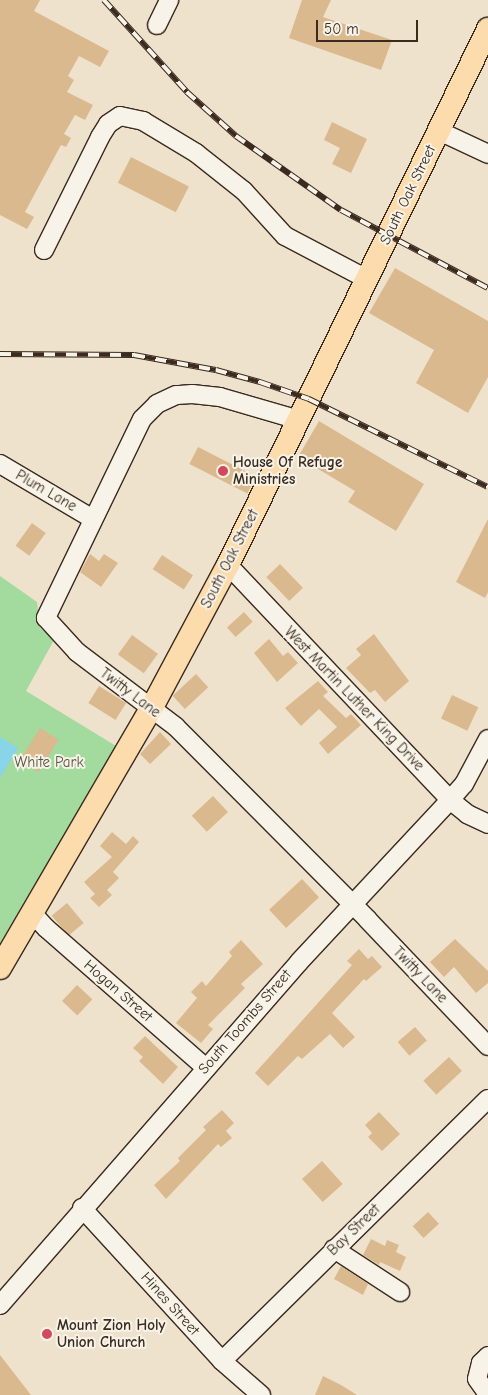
<!DOCTYPE html>
<html>
<head>
<meta charset="utf-8">
<style>
  body { margin:0 }
  #map { position:relative; width:488px; height:1395px; overflow:hidden; background:#efe2cd; font-family:"Comic Neue",sans-serif }
  div>[style] { position:absolute }
  .green>* { inset:0; background:#a3da9d }
  .water>* { inset:0; background:#88d4e8 }
  .building>* { inset:0; background:#dbb98e; transform-origin:0 0 }
  .roads { filter:drop-shadow(1px 0 #3b2a1e) drop-shadow(-1px 0 #3b2a1e) drop-shadow(0 1px #3b2a1e) drop-shadow(0 -1px #3b2a1e) }
  .minor>* { height:18px; margin:-9px; padding:0 9px; transform-origin:9px; border-radius:9px; background:#f7f3e8 }
  .major>* { height:22px; margin:-11px; padding:0 11px; transform-origin:11px; border-radius:11px; background:#fcdcac }
  .rail>* { height:5.5px; margin-top:-2.75px; transform-origin:0; background:repeating-linear-gradient(90deg,#f7f3e8 0 11px,#3b2a1e 0 22px); box-sizing:border-box; border-block:1px solid #3b2a1e }
  .dots>* { width:14px; height:14px; translate:-50% -50%; box-sizing:border-box; border:2px solid #f7f3e8; border-radius:50% }
  span { translate:-50% -50%; white-space:nowrap; text-align:center; line-height:1.15; -webkit-text-stroke:4px #f7f3e8; paint-order:stroke }
  .street-label { font-size:15px; color:#3b2a1e }
  .poi-label { font-size:15px; color:#3b2a1e; font-weight:700 }
  .left { translate:0 -50%; text-align:left }
  .park-label { font-size:15px; color:#55563e }
  .scale { position:absolute; left:316px; top:20px; width:102px; height:22px; box-sizing:border-box; border:2px solid #3b2a1e; border-top:0; padding-left:6px; font-size:15px; line-height:18px; white-space:nowrap; color:#3b2a1e; -webkit-text-stroke:4px #f7f3e8; paint-order:stroke }
</style>
</head>
<body>
<div id="map">
  <div class="green">
    <div style="clip-path:polygon(0 576px,37px 602px,40px 628px,54px 640px,26px 691px,116px 746px,0 943px)"></div>
  </div>
  <div class="water">
    <div style="clip-path:polygon(0 737px,18px 748px,0 778px)"></div>
  </div>
  <div class="building">
    <div style="clip-path:polygon(0 0,40px 0,34px 11px,109px 51px,100px 67px,79px 56px,68px 76px,74px 80px,67px 92px,93px 105px,85px 120px,75px 115px,64px 134px,71px 138px,66px 147px,61px 145px,25px 212px,34px 217px,27px 229px,0 215px)"></div>
    <div style="clip-path:polygon(302px 0,331px 0,323px 17px,392px 40px,381px 70px,289px 38px)"></div>
    <div style="clip-path:polygon(332px 122px,367px 139px,351px 173px,332px 164px,340px 148px,324px 140px)"></div>
    <div style="left:131px;top:157px;width:65px;height:29px;rotate:27deg"></div>
    <div style="clip-path:polygon(395px 268px,488px 321px,488px 377px,468px 413px,416px 383px,434px 350px,369px 313px)"></div>
    <div style="clip-path:polygon(319px 421px,424px 484px,396px 531px,348px 502px,355px 491px,298px 457px)"></div>
    <div style="left:198px;top:447px;width:65px;height:19px;rotate:27deg"></div>
    <div style="clip-path:polygon(488px 519px,488px 592px,485px 598px,456px 582px)"></div>
    <div style="left:32px;top:523px;width:17px;height:28px;rotate:36deg"></div>
    <div style="clip-path:polygon(90px 554px,99px 561px,104px 554px,118px 563px,101px 587px,80px 572px)"></div>
    <div style="left:162px;top:555px;width:37px;height:17px;rotate:33deg"></div>
    <div style="left:280px;top:564px;width:33px;height:19px;rotate:46deg"></div>
    <div style="left:244px;top:612px;width:13px;height:23px;rotate:48deg"></div>
    <div style="clip-path:polygon(374px 634px,409px 681px,385px 702px,375px 690px,370px 693px,346px 668px,361px 655px,356px 649px)"></div>
    <div style="left:132px;top:635px;width:32px;height:24px;rotate:36deg"></div>
    <div style="clip-path:polygon(269px 639px,283px 656px,288px 652px,298px 663px,277px 682px,254px 653px)"></div>
    <div style="left:196px;top:674px;width:18px;height:32px;rotate:47deg"></div>
    <div style="clip-path:polygon(318px 681px,328px 692px,323px 696px,346px 718px,351px 714px,361px 725px,328px 754px,319px 743px,337px 727px,319px 709px,301px 726px,285px 708px)"></div>
    <div style="left:99px;top:686px;width:32px;height:20px;rotate:32deg"></div>
    <div style="left:452px;top:695px;width:29px;height:26px;rotate:25deg"></div>
    <div style="left:40px;top:728px;width:22px;height:38px;rotate:32deg"></div>
    <div style="clip-path:polygon(160px 732px,171px 744px,150px 764px,140px 754px)"></div>
    <div style="left:213px;top:796px;width:22px;height:29px;rotate:47deg"></div>
    <div style="clip-path:polygon(112px 832px,126px 844px,133px 836px,139px 842px,113px 872px,119px 878px,107px 890px,112px 895px,99px 907px,90px 898px,95px 894px,84px 882px,112px 857px,100px 846px)"></div>
    <div style="left:302px;top:879px;width:25px;height:45px;rotate:47deg"></div>
    <div style="left:67px;top:903px;width:26px;height:20px;rotate:50deg"></div>
    <div style="clip-path:polygon(455px 939px,488px 971px,488px 983px,476px 993px,454px 967px,444px 977px,430px 962px)"></div>
    <div style="clip-path:polygon(241px 940px,263px 964px,241px 984px,245px 988px,208px 1025px,213px 1029px,201px 1043px,176px 1023px,197px 998px,191px 992px,202px 981px,206px 986px,232px 956px,229px 952px)"></div>
    <div style="clip-path:polygon(359px 949px,368px 959px,372px 956px,382px 967px,366px 981px,364px 979px,332px 1013px,355px 1037px,343px 1048px,330px 1034px,302px 1059px,298px 1056px,268px 1086px,255px 1073px,352px 965px,347px 961px)"></div>
    <div style="left:77px;top:985px;width:21px;height:22px;rotate:43deg"></div>
    <div style="left:415px;top:1027px;width:18px;height:23px;rotate:49deg"></div>
    <div style="clip-path:polygon(145px 1036px,178px 1067px,163px 1084px,139px 1061px,143px 1057px,133px 1048px)"></div>
    <div style="left:449px;top:1057px;width:19px;height:35px;rotate:47deg"></div>
    <div style="clip-path:polygon(222px 1110px,234px 1123px,226px 1131px,232px 1138px,221px 1147px,218px 1144px,166px 1199px,154px 1185px,180px 1161px,178px 1158px,206px 1130px,203px 1127px)"></div>
    <div style="clip-path:polygon(379px 1112px,400px 1134px,382px 1151px,368px 1137px,372px 1133px,365px 1125px)"></div>
    <div style="left:322px;top:1161px;width:31px;height:27px;rotate:48deg"></div>
    <div style="left:428px;top:1212px;width:16px;height:21px;rotate:47deg"></div>
    <div style="clip-path:polygon(371px 1239px,385px 1246px,387px 1240px,399px 1245px,396px 1252px,406px 1257px,400px 1271px,380px 1262px,379px 1265px,363px 1255px)"></div>
    <div style="clip-path:polygon(341px 1266px,368px 1284px,363px 1295px,334px 1279px)"></div>
    <div style="clip-path:polygon(0 1355px,31px 1395px,0 1395px)"></div>
    <div style="clip-path:polygon(323px 1376px,341px 1385px,357px 1395px,315px 1395px)"></div>
  </div>
  <div class="roads">
    <div class="minor">
      <div style="left:157px;top:25px;width:28px;rotate:-64deg"></div>
      <div style="left:439px;top:131px;width:54px;rotate:25.1deg"></div>
      <div style="left:44px;top:250px;width:126px;rotate:-63.6deg"></div>
      <div style="left:100px;top:137px;width:15px;rotate:-58deg"></div>
      <div style="left:108px;top:124px;width:14px;rotate:-34deg"></div>
      <div style="left:120px;top:116px;width:24px;rotate:12deg"></div>
      <div style="left:143px;top:121px;width:62px;rotate:31.1deg"></div>
      <div style="left:196px;top:153px;width:61px;rotate:38.4deg"></div>
      <div style="left:244px;top:191px;width:61px;rotate:47.7deg"></div>
      <div style="left:285px;top:236px;width:93px;rotate:27.7deg"></div>
      <div style="left:299px;top:420px;width:82px;rotate:-163.8deg"></div>
      <div style="left:220px;top:397px;width:28px;rotate:-174deg"></div>
      <div style="left:192px;top:394px;width:16px;rotate:176deg"></div>
      <div style="left:176px;top:395px;width:21px;rotate:155deg"></div>
      <div style="left:157px;top:404px;width:21px;rotate:135deg"></div>
      <div style="left:142px;top:419px;width:221px;rotate:115.8deg"></div>
      <div style="left:46px;top:618px;width:46px;rotate:47.6deg"></div>
      <div style="left:77px;top:652px;width:124px;rotate:37.1deg"></div>
      <div style="left:176px;top:727px;width:272px;rotate:45.1deg"></div>
      <div style="left:368px;top:920px;width:174px;rotate:46.4deg"></div>
      <div style="left:0;top:464px;width:108px;rotate:30.6deg"></div>
      <div style="left:228px;top:565px;width:323px;rotate:46.6deg"></div>
      <div style="left:450px;top:800px;width:22px;rotate:39deg"></div>
      <div style="left:467px;top:814px;width:23px;rotate:25deg"></div>
      <div style="left:32px;top:913px;width:21px;rotate:47deg"></div>
      <div style="left:46px;top:928px;width:213px;rotate:41.2deg"></div>
      <div style="left:82px;top:1208px;width:207px;rotate:47.5deg"></div>
      <div style="left:222px;top:1361px;width:52px;rotate:41.1deg"></div>
      <div style="left:334px;top:1249px;width:79px;rotate:33.1deg"></div>
      <div style="left:0;top:1305px;width:455px;rotate:-48.9deg"></div>
      <div style="left:299px;top:962px;width:221px;rotate:-47deg"></div>
      <div style="left:450px;top:800px;width:21px;rotate:-49deg"></div>
      <div style="left:464px;top:784px;width:51px;rotate:-61.9deg"></div>
      <div style="left:488px;top:1356px;width:10px;rotate:135deg"></div>
      <div style="left:481px;top:1363px;width:16px;rotate:104deg"></div>
      <div style="left:477px;top:1379px;width:19px;rotate:54deg"></div>
      <div style="left:222px;top:1361px;width:373px;rotate:-44.6deg"></div>
    </div>
    <div class="major">
      <div style="left:0;top:968px;width:300px;rotate:-59.8deg"></div>
      <div style="left:151px;top:709px;width:163px;rotate:-61.9deg"></div>
      <div style="left:228px;top:565px;width:596px;rotate:-64.12deg"></div>
    </div>
  </div>
  <div class="rail">
    <div style="left:104px;top:0;width:124px;rotate:47.9deg"></div>
    <div style="left:187px;top:92px;width:66px;rotate:41.9deg"></div>
    <div style="left:236px;top:136px;width:128px;rotate:35.2deg"></div>
    <div style="left:341px;top:210px;width:166px;rotate:28deg"></div>
    <div style="left:0;top:354px;width:134px;rotate:0.4deg"></div>
    <div style="left:134px;top:355px;width:83px;rotate:10.4deg"></div>
    <div style="left:216px;top:370px;width:46px;rotate:15.3deg"></div>
    <div style="left:260px;top:382px;width:52px;rotate:19.1deg"></div>
    <div style="left:309px;top:399px;width:199px;rotate:26.2deg"></div>
  </div>
  <div class="dots">
    <div style="left:223px;top:471px;background:#d1495b"></div>
    <div style="left:47px;top:1334px;background:#d1495b"></div>
  </div>
  <div class="street-label">
    <span style="left:408px;top:195px;rotate:-64deg">South Oak Street</span>
    <span style="left:46px;top:491px;rotate:30deg">Plum Lane</span>
    <span style="left:230px;top:559px;rotate:-63deg">South Oak Street</span>
    <span style="left:130px;top:693px;rotate:37deg">Twitty Lane</span>
    <span style="left:354px;top:699px;rotate:46deg">West Martin Luther King Drive</span>
    <span style="left:420px;top:975px;rotate:46deg">Twitty Lane</span>
    <span style="left:118px;top:991px;rotate:41deg">Hogan Street</span>
    <span style="left:245px;top:1022px;rotate:-49deg">South Toombs Street</span>
    <span style="left:354px;top:1230px;rotate:-44deg">Bay Street</span>
    <span style="left:170px;top:1304px;rotate:48deg">Hines Street</span>
  </div>
  <div class="poi-label">
    <span class="left" style="left:233px;top:471px">House Of Refuge<br>Ministries</span>
    <span class="left" style="left:57px;top:1334px">Mount Zion Holy<br>Union Church</span>
  </div>
  <div class="park-label">
    <span style="left:49px;top:763px">White Park</span>
  </div>
  <div class="scale">50 m</div>
</div>
</body>
</html>
